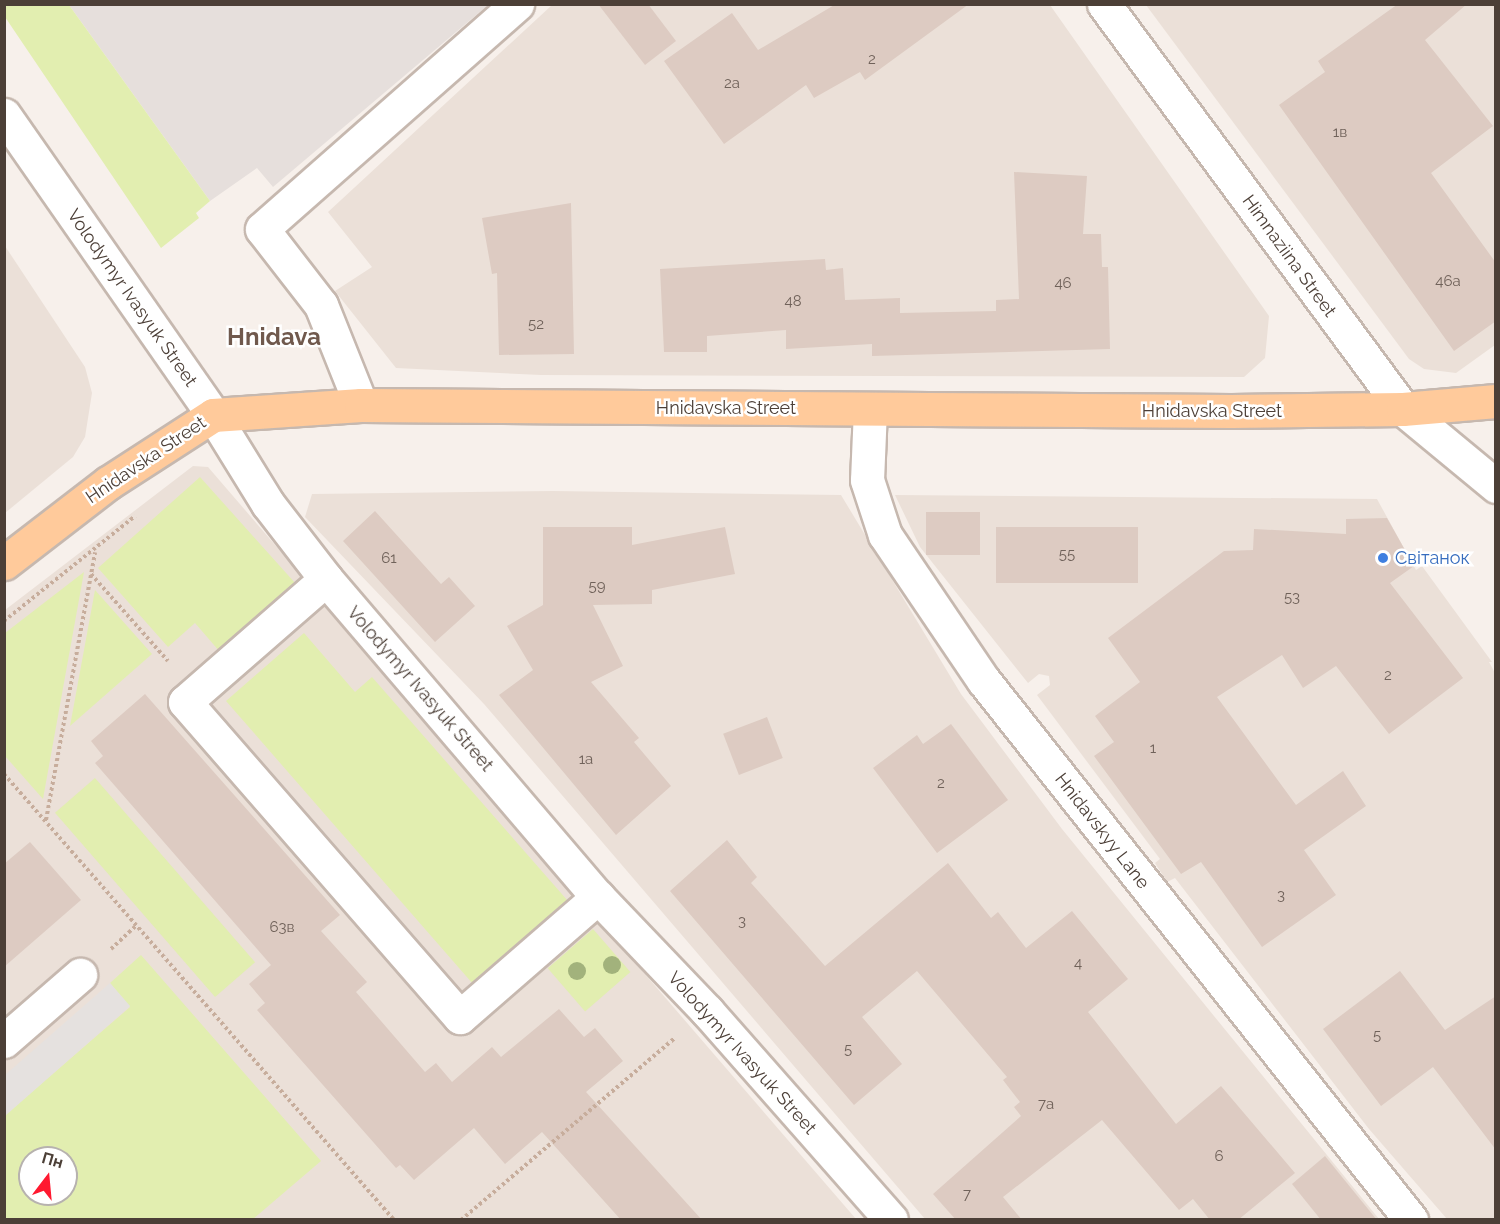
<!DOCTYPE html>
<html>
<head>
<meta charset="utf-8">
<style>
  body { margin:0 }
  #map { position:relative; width:1500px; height:1224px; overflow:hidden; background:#f7f0eb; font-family:Raleway,sans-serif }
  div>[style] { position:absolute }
  .residential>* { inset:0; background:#ebe0d8 }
  .industrial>* { inset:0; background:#e6dfdc }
  .green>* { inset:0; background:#e2eeb0; transform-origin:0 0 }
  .parking>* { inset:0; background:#e5e1df }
  .building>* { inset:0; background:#ddcbc2; transform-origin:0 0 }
  .path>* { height:4px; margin-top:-2px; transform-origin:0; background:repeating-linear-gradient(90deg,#c7ad9c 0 3px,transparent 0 6px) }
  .roads { filter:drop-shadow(2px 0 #c6b8af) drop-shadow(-2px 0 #c6b8af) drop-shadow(0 2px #c6b8af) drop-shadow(0 -2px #c6b8af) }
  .minor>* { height:33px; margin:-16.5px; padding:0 16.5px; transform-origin:16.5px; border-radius:16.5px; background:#fff }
  .major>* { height:33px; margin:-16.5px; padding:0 16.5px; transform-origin:16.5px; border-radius:16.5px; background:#ffca9b }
  .trees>* { width:18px; height:18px; margin:-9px; border-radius:50%; background:#a2b27c }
  .dots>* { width:16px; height:16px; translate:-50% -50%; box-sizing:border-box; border:3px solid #fff; border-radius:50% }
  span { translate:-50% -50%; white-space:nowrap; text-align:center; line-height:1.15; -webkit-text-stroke:5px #fff; paint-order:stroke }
  .number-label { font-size:15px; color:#70625a }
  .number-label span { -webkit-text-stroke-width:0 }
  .street-label { font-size:18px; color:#4c3f37 }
  .shop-label { font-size:18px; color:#366cbe }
  .left { translate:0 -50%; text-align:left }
  .district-label { font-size:24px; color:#70594d; font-weight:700 }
  .frame { position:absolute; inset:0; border:6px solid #4c3f37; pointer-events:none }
  .north { position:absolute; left:18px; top:1146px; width:60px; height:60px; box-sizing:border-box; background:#fff; border:2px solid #b7b2af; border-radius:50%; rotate:16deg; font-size:16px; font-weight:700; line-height:24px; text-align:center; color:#4c3f37 }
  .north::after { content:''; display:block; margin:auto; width:21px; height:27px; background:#ff1930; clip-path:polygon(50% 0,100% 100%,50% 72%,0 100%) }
</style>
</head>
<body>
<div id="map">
  <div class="residential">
    <div style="clip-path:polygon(552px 5px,1050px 5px,1269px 316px,1265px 358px,1244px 377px,541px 375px,396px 368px,335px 291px,372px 267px,328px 212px)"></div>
    <div style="clip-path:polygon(1146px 5px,1495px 5px,1495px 345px,1456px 373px,1424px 369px,1409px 359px)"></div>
    <div style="clip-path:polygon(5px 246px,85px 367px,92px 393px,85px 437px,73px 457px,5px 513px)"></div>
    <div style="clip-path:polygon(evenodd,193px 466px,208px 467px,856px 1219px,5px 1220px,5px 610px,193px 466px,30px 1158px,66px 1158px,66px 1194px,30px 1194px,30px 1158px)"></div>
    <div style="clip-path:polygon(553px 491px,841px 495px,961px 694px,1062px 829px,1379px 1219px,925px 1219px,484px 704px,305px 517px,312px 494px)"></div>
    <div style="clip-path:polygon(895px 495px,1377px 499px,1416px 570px,1422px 566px,1492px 662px,1489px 662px,1495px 673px,1495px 1219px,1447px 1219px,1369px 1129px,1175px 878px,1167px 882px,1155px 863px,1160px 859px,1037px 695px,1050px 685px,1049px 676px,1039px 674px,1028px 683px,920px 547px)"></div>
  </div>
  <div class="industrial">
    <div style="clip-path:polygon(69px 5px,488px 5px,273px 187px,257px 168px,210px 201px)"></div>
  </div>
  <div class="green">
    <div style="clip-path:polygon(4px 5px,69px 5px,210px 201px,196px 213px,199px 218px,161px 248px,5px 17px)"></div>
    <div style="clip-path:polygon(200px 477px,296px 584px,220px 652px,195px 623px,168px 647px,98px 568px)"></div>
    <div style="clip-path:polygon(84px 572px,43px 799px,5px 756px,5px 633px)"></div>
    <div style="clip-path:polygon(95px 590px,152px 654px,70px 726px)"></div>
    <div style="clip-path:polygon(304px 633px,355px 692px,372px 677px,568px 901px,473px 984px,226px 701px)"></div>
    <div style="left:95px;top:778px;width:244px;height:53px;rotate:49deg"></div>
    <div style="left:593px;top:929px;width:57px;height:60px;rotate:49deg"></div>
    <div style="clip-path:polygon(evenodd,141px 955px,321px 1161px,253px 1219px,5px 1219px,4px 1116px,130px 1007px,110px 983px,141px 955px,30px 1158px,66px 1158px,66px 1194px,30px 1194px,30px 1158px)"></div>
  </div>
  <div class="parking">
    <div style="clip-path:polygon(110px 983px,130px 1006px,5px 1116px,5px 1075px)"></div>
  </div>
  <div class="building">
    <div style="clip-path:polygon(598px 4px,648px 4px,676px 41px,645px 65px)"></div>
    <div style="clip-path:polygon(836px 4px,969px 4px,865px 80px,860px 72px,814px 98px,806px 85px,724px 144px,664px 61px,732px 13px,758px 50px)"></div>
    <div style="clip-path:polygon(1398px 4px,1467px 4px,1425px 40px,1493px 126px,1431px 173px,1496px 263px,1496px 321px,1454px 351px,1279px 105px,1325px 72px,1318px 61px)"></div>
    <div style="clip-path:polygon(1014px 172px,1087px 176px,1083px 234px,1101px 234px,1102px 267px,1108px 267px,1110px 349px,872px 356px,872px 344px,786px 349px,786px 330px,707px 336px,707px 352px,664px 352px,660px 269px,825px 259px,826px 270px,843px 268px,845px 300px,900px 298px,900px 313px,996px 311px,996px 300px,1019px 299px)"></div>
    <div style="clip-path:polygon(571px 203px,574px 354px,499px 355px,497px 273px,492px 274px,482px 218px)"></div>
    <div style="clip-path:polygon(375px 511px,441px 584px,449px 577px,475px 606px,435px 642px,343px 541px)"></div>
    <div style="left:980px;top:512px;width:43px;height:54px;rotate:90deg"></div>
    <div style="clip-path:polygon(1387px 518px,1414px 566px,1390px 583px,1463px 678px,1389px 734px,1336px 666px,1303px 688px,1282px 655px,1217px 697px,1296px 805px,1343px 771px,1366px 806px,1304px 850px,1336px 895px,1262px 947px,1201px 862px,1181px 874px,1094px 756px,1114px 742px,1095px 716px,1140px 682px,1108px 638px,1224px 551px,1253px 550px,1254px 529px,1346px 534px,1346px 519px)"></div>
    <div style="clip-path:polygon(543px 527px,632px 527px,632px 545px,725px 527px,735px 574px,652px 590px,652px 604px,593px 605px,623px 666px,591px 682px,639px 738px,634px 742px,671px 786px,616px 835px,499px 695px,533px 670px,507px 626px,543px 605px)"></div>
    <div style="left:996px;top:527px;width:142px;height:56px"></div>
    <div style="clip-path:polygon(145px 694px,340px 915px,321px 931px,367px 982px,356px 992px,425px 1072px,436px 1063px,452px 1082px,492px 1047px,501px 1057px,559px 1009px,584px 1037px,595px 1028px,623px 1061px,586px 1092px,702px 1220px,621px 1220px,542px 1132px,505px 1164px,474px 1128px,414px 1180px,400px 1165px,396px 1168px,257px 1010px,265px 1003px,249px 984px,271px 965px,95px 763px,103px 756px,91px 741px)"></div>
    <div style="left:767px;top:717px;width:44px;height:47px;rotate:69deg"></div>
    <div style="clip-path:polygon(951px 724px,1008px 800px,937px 853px,873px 768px,917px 735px,923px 744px)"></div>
    <div style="clip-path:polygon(727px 840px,757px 877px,751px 883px,825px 966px,948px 863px,991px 918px,998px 912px,1026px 948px,1072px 911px,1128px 979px,1088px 1012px,1176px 1124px,1221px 1086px,1295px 1173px,1238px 1220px,1210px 1220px,1193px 1199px,1179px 1210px,1102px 1120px,1003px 1197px,1022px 1220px,956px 1220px,933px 1194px,1021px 1116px,1014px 1107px,1020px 1102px,1003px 1080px,1007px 1077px,917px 971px,862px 1017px,902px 1064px,854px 1105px,670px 891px)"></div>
    <div style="clip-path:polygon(30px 842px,81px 900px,4px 967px,4px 864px)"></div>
    <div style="clip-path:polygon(1400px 971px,1445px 1030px,1496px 996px,1496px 1150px,1433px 1067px,1381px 1106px,1323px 1029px)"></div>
    <div style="clip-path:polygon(1325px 1156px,1377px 1220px,1321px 1220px,1292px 1184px)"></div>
  </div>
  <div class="path">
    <div style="left:91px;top:574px;width:116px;rotate:48.5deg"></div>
    <div style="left:4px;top:621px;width:168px;rotate:-38.7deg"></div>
    <div style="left:4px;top:774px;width:592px;rotate:48.83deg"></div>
    <div style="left:46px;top:820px;width:272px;rotate:-79.6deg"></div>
    <div style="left:111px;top:949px;width:35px;rotate:-43deg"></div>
    <div style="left:461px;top:1220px;width:281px;rotate:-40.4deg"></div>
  </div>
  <div class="roads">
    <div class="minor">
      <div style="left:1104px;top:4px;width:503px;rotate:53.56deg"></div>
      <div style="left:1403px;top:409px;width:121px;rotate:39.6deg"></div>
      <div style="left:4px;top:115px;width:366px;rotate:55.1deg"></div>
      <div style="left:213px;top:415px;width:105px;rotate:58.3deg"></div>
      <div style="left:268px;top:504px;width:95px;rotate:52.3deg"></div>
      <div style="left:326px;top:579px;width:418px;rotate:49.5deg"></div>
      <div style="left:598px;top:897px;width:158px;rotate:46.3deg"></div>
      <div style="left:707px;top:1011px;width:278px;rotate:48.6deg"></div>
      <div style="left:361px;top:405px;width:108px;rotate:-111.8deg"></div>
      <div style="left:321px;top:305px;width:96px;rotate:-127.8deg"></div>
      <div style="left:262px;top:229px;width:340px;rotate:-41.4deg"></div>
      <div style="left:870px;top:409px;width:71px;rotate:92.4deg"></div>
      <div style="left:867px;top:480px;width:58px;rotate:71.9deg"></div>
      <div style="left:885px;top:535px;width:176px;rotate:55.9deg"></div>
      <div style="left:984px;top:681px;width:688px;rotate:51.61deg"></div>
      <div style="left:326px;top:579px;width:187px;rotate:138.9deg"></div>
      <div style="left:185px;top:702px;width:418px;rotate:48.9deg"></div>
      <div style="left:460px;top:1017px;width:183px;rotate:-41deg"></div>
      <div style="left:4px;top:1041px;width:101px;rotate:-41deg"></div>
    </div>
    <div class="major">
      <div style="left:4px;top:563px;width:131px;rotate:-37.6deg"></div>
      <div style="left:108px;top:483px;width:125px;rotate:-32.9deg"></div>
      <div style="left:213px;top:415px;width:148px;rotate:-3.9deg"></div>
      <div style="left:361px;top:405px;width:870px;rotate:0.4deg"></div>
      <div style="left:1231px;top:411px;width:172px;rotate:-0.7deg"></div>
      <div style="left:1403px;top:409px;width:93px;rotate:-4.9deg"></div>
    </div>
  </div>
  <div class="trees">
    <div style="left:612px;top:965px"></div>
    <div style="left:577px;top:971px"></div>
  </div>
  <div class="dots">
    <div style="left:1383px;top:558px;background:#3f7fe0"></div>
  </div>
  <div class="number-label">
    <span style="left:872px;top:60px">2</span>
    <span style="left:732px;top:84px">2а</span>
    <span style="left:1340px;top:133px">1в</span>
    <span style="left:1448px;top:282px">46а</span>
    <span style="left:1063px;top:284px">46</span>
    <span style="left:793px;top:302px">48</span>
    <span style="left:536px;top:325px">52</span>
    <span style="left:1067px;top:555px">55</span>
    <span style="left:389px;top:559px">61</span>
    <span style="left:597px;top:587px">59</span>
    <span style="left:1292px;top:598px">53</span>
    <span style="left:1388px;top:676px">2</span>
    <span style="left:1153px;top:749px">1</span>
    <span style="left:586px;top:760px">1а</span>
    <span style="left:941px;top:784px">2</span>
    <span style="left:1281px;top:896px">3</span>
    <span style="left:742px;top:922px">3</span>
    <span style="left:282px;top:928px">63в</span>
    <span style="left:1078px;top:964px">4</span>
    <span style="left:1377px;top:1036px">5</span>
    <span style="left:848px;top:1050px">5</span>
    <span style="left:1046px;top:1105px">7а</span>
    <span style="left:1219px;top:1157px">6</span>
    <span style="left:967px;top:1195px">7</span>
  </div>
  <div class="street-label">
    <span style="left:1289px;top:256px;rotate:54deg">Himnaziina Street</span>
    <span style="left:132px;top:298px;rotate:55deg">Volodymyr Ivasyuk Street</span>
    <span style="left:726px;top:408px">Hnidavska Street</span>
    <span style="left:1212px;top:411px">Hnidavska Street</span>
    <span style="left:146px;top:460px;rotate:-34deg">Hnidavska Street</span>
    <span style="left:420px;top:689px;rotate:49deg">Volodymyr Ivasyuk Street</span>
    <span style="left:1102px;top:831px;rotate:52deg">Hnidavskyy Lane</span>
    <span style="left:742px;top:1053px;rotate:48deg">Volodymyr Ivasyuk Street</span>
  </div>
  <div class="shop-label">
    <span class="left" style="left:1395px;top:558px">Світанок</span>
  </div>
  <div class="district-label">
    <span style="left:274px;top:337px">Hnidava</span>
  </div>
  <div class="frame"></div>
  <div class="north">Пн</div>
</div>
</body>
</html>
